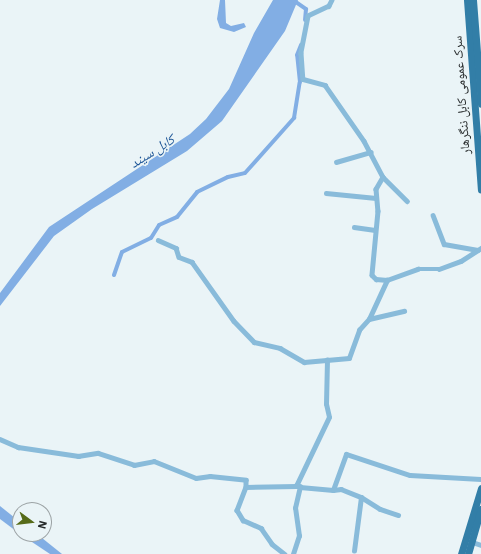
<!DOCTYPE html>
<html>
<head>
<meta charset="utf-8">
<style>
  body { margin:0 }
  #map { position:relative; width:481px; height:554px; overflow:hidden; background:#eaf4f7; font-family:"IBM Plex Sans","Noto Naskh Arabic",sans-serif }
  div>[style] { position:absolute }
  .water>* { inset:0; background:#82aee4 }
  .canal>* { height:4px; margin:-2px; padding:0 2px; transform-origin:2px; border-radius:2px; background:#82aee4 }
  .minor>* { height:4.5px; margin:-2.25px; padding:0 2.25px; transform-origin:2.25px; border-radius:2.25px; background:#89bbda }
  .trunk>* { height:7px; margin:-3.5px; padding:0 3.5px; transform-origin:3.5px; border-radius:3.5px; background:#327ea7 }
  span { translate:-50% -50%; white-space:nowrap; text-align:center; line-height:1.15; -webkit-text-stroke:3px #eaf4f7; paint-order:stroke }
  .street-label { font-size:13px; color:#262a2b }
  .water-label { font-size:14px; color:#1b5496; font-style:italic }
  .north { position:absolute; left:12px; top:502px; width:40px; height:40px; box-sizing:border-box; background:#eaf4f7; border:1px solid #9ca3a5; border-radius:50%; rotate:105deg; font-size:11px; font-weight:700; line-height:16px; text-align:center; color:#262a2b }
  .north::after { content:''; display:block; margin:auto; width:14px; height:18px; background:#566b19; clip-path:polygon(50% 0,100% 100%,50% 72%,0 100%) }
</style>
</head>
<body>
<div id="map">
  <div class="water">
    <div style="clip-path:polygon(220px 0,225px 0,226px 23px,231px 26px,244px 23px,246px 27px,234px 32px,220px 28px,217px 19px)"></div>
    <div style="clip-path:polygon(273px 0,298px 0,285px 31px,222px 121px,187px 151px,92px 209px,54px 236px,0 306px,0 293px,49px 227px,190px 134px,206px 119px,229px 89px,254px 33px)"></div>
    <div style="clip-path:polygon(0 506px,20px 522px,20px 534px,0 519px)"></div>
    <div style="clip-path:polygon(20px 534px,37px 534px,62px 554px,50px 554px)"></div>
  </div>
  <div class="canal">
    <div style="left:293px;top:0;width:16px;rotate:35deg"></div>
    <div style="left:306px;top:9px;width:11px;rotate:95deg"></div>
    <div style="left:114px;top:275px;width:24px;rotate:-71deg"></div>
    <div style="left:122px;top:252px;width:32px;rotate:-26deg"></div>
    <div style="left:151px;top:238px;width:15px;rotate:-58deg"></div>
    <div style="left:159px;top:225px;width:20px;rotate:-24deg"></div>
    <div style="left:177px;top:217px;width:32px;rotate:-51deg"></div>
    <div style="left:197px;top:192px;width:34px;rotate:-26deg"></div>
    <div style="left:228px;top:177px;width:17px;rotate:-13deg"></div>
    <div style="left:245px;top:173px;width:74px;rotate:-48.3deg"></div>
    <div style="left:294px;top:118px;width:36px;rotate:-81deg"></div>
    <div style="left:300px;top:82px;width:27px;rotate:-96deg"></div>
    <div style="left:297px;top:55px;width:11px;rotate:-68deg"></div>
  </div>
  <div class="minor">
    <div style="left:332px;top:0;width:7px;rotate:117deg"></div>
    <div style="left:329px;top:6px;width:23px;rotate:155deg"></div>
    <div style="left:308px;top:16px;width:38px;rotate:101deg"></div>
    <div style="left:301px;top:53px;width:26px;rotate:86deg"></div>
    <div style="left:303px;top:79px;width:23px;rotate:15deg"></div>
    <div style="left:325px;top:85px;width:68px;rotate:55.1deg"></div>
    <div style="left:364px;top:141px;width:41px;rotate:62.2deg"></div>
    <div style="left:383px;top:177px;width:34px;rotate:45deg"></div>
    <div style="left:336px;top:162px;width:36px;rotate:-16deg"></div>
    <div style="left:383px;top:177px;width:14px;rotate:120deg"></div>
    <div style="left:376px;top:189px;width:22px;rotate:85deg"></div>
    <div style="left:378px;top:211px;width:64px;rotate:95.4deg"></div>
    <div style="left:372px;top:275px;width:6px;rotate:45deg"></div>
    <div style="left:376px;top:279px;width:11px;rotate:5deg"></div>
    <div style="left:326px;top:193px;width:50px;rotate:5.7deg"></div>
    <div style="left:433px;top:215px;width:31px;rotate:69deg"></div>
    <div style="left:444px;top:244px;width:34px;rotate:10deg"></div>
    <div style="left:354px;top:227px;width:21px;rotate:8deg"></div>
    <div style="left:158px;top:240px;width:20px;rotate:24deg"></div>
    <div style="left:176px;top:248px;width:9px;rotate:72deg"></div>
    <div style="left:179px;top:257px;width:14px;rotate:21deg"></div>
    <div style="left:192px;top:262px;width:72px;rotate:54.6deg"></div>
    <div style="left:234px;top:321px;width:29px;rotate:46deg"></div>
    <div style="left:254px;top:342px;width:27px;rotate:13deg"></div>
    <div style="left:280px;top:348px;width:28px;rotate:30deg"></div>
    <div style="left:304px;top:362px;width:45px;rotate:-5.1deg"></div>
    <div style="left:349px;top:358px;width:30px;rotate:-70deg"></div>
    <div style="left:359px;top:330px;width:15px;rotate:-48deg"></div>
    <div style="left:369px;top:319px;width:43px;rotate:-65.2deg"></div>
    <div style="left:387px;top:280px;width:33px;rotate:-20deg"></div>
    <div style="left:418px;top:269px;width:21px"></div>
    <div style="left:439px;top:269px;width:23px;rotate:-20deg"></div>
    <div style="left:461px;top:261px;width:24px;rotate:-33deg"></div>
    <div style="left:369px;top:319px;width:36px;rotate:-13deg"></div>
    <div style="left:0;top:439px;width:20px;rotate:24deg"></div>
    <div style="left:18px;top:447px;width:61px;rotate:8.5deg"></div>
    <div style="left:78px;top:456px;width:20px;rotate:-9deg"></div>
    <div style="left:98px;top:453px;width:38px;rotate:18deg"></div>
    <div style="left:134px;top:465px;width:20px;rotate:-11deg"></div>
    <div style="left:154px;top:461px;width:45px;rotate:22deg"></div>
    <div style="left:196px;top:478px;width:14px;rotate:-8deg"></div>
    <div style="left:210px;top:476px;width:36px;rotate:6deg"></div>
    <div style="left:246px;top:480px;width:7px;rotate:90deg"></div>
    <div style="left:246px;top:487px;width:50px;rotate:-1.1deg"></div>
    <div style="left:246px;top:487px;width:25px;rotate:111deg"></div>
    <div style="left:237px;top:510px;width:12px;rotate:59deg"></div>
    <div style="left:243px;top:520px;width:20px;rotate:24deg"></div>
    <div style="left:261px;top:528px;width:19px;rotate:55deg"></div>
    <div style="left:272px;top:544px;width:16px;rotate:38deg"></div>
    <div style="left:300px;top:487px;width:33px;rotate:5deg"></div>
    <div style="left:333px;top:490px;width:38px;rotate:-70deg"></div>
    <div style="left:346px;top:454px;width:67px;rotate:18.2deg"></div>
    <div style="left:410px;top:475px;width:71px;rotate:3.2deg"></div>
    <div style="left:333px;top:490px;width:8px;rotate:-7deg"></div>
    <div style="left:341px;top:489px;width:22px;rotate:22deg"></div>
    <div style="left:361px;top:497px;width:22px;rotate:32deg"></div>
    <div style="left:380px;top:509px;width:19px;rotate:18deg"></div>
    <div style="left:472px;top:542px;width:9px;rotate:18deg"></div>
    <div style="left:354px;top:551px;width:54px;rotate:-82.6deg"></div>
    <div style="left:293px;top:554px;width:19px;rotate:-72deg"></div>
    <div style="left:299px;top:536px;width:28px;rotate:-98deg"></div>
    <div style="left:295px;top:508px;width:22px;rotate:-77deg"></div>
    <div style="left:300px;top:487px;width:4px;rotate:-166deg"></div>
    <div style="left:296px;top:486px;width:76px;rotate:-64.4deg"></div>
    <div style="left:329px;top:417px;width:13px;rotate:-103deg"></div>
    <div style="left:326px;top:404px;width:44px;rotate:-88.7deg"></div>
  </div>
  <div class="trunk">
    <div style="left:467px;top:0;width:190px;rotate:85.8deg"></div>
    <div style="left:473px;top:0;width:104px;rotate:85.6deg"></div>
    <div style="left:461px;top:554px;width:69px;rotate:-73.1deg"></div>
    <div style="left:468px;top:554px;width:47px;rotate:-73.9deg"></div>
  </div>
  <div class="street-label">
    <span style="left:462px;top:95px;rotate:-94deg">سرک عمومی کابل ننگرهار</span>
  </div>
  <div class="water-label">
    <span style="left:152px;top:151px;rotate:-32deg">کابل سيند</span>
  </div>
  <div class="north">N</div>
</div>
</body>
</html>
